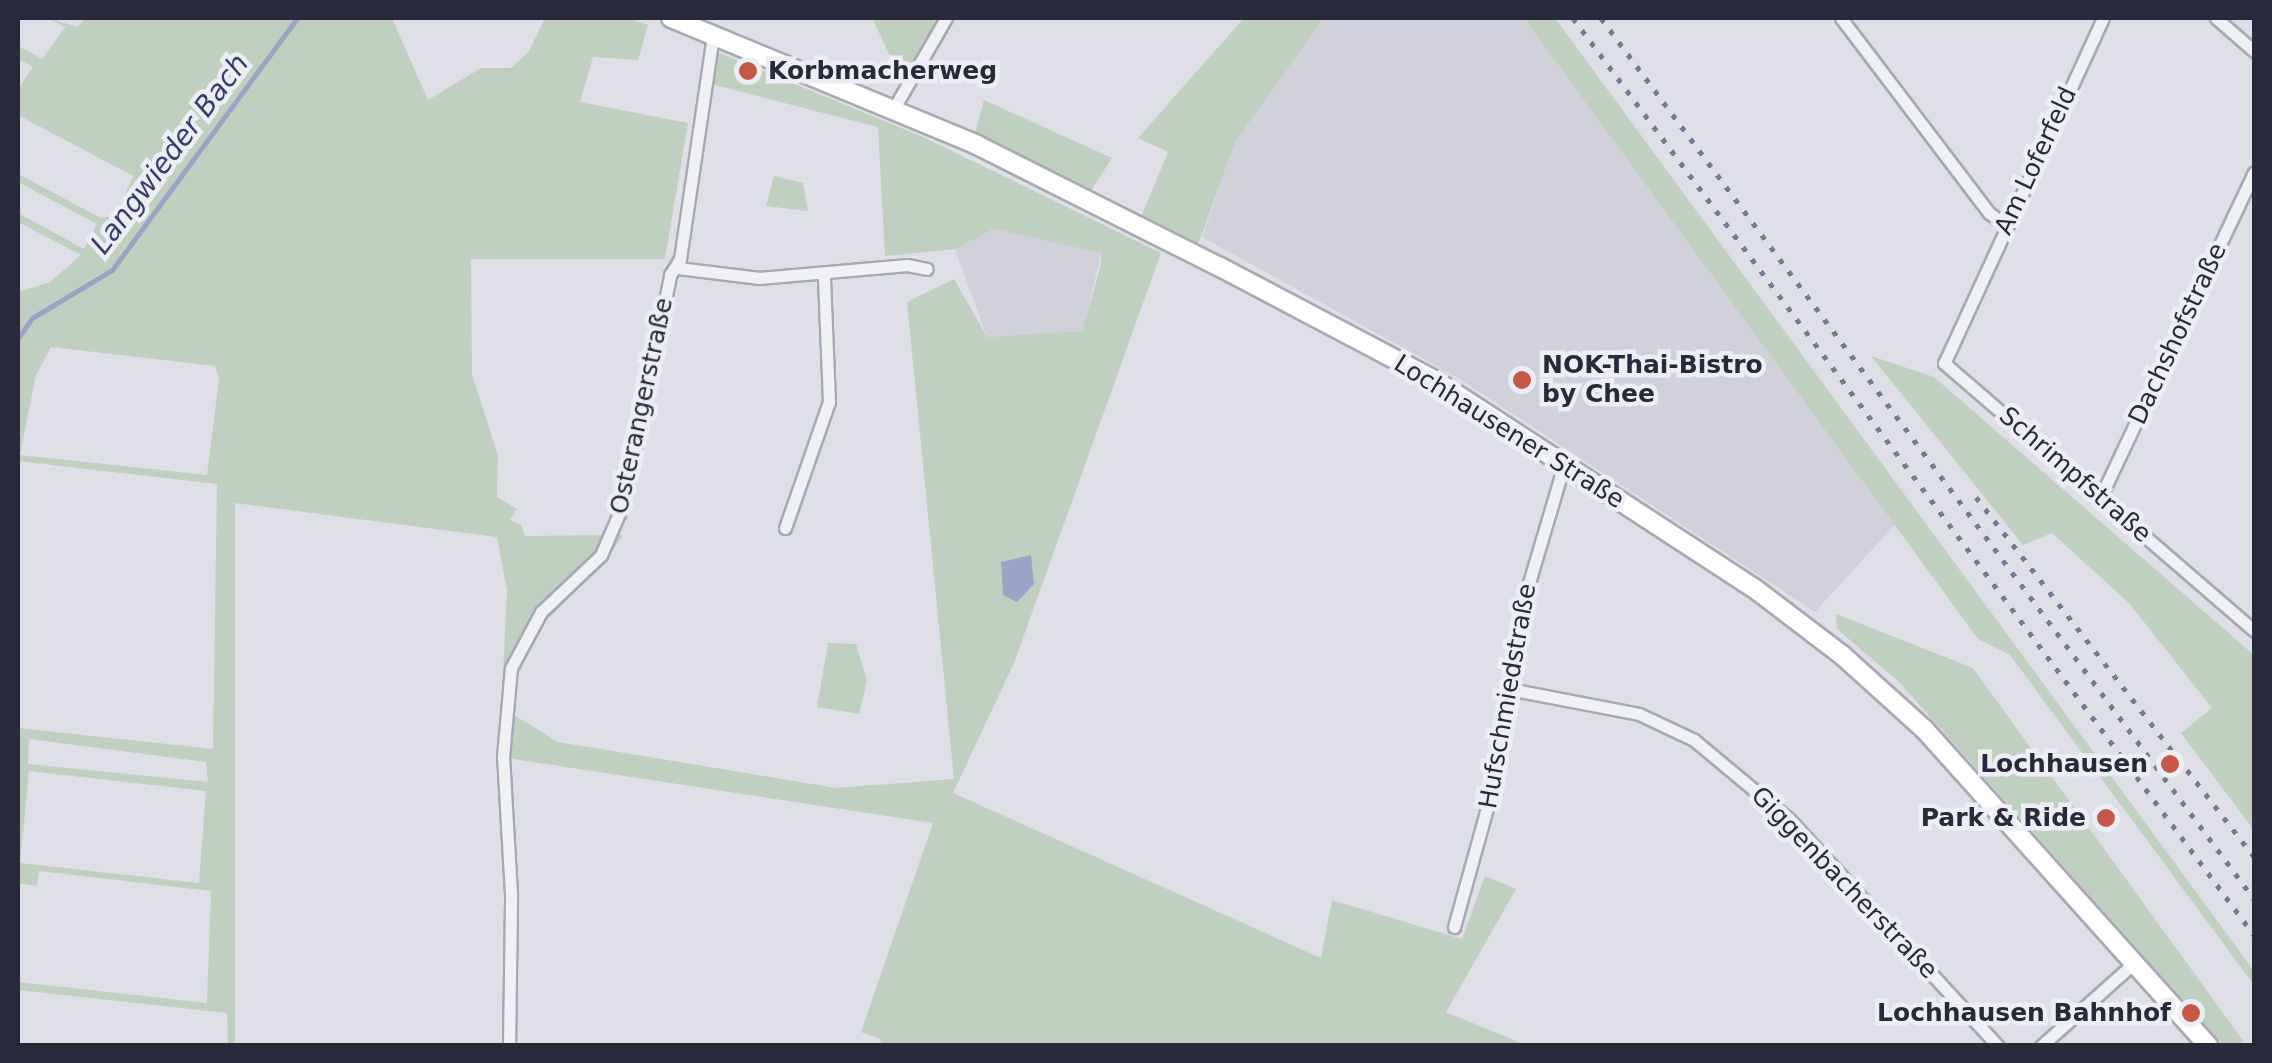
<!DOCTYPE html>
<html>
<head>
<meta charset="utf-8">
<style>
  body { margin:0 }
  #map { position:relative; width:2272px; height:1063px; overflow:hidden; background:#dedfe7; font-family:"DejaVu Sans",sans-serif }
  div>[style] { position:absolute }
  .built>* { inset:0; background:#d0d1db }
  .green>* { inset:0; background:#bfd0c0 }
  .water>* { inset:0; background:#9ba4c5 }
  .stream>* { height:5px; margin:-2.5px; padding:0 2.5px; transform-origin:2.5px; border-radius:2.5px; background:#9ba4c5 }
  .roads { filter:drop-shadow(2px 0 #a7a9b4) drop-shadow(-2px 0 #a7a9b4) drop-shadow(0 2px #a7a9b4) drop-shadow(0 -2px #a7a9b4) }
  .minor>* { height:11px; margin:-5.5px; padding:0 5.5px; transform-origin:5.5px; border-radius:5.5px; background:#f0f1f5 }
  .secondary>* { height:18px; margin:-9px; padding:0 9px; transform-origin:9px; border-radius:9px; background:#fff }
  .rail>* { height:5px; margin-top:-2.5px; transform-origin:0; background:repeating-linear-gradient(90deg,#787b8f 0 5px,transparent 0 15px) }
  .dots>* { width:28px; height:28px; translate:-50% -50%; box-sizing:border-box; border:5px solid #edeef4; border-radius:50% }
  span { translate:-50% -50%; white-space:nowrap; text-align:center; line-height:1.15; -webkit-text-stroke:9px #edeef4; paint-order:stroke }
  .poi-label { font-size:25px; color:#282a3c; font-weight:700 }
  .left { translate:0 -50%; text-align:left }
  .right { translate:-100% -50%; text-align:right }
  .street-label { font-size:25px; color:#282a3c }
  .water-label { font-size:28px; color:#353f6e; font-style:italic }
  .frame { position:absolute; inset:0; border:20px solid #282a3c; pointer-events:none }
</style>
</head>
<body>
<div id="map">
  <div class="built">
    <div style="clip-path:polygon(1324px 18px,1524px 18px,1897px 522px,1815px 612px,1458px 378px,1202px 237px,1236px 141px)"></div>
    <div style="clip-path:polygon(994px 229px,1101px 253px,1083px 331px,987px 337px,955px 249px)"></div>
  </div>
  <div class="green">
    <div style="clip-path:polygon(evenodd,47px 18px,78px 27px,84px 18px,392px 18px,428px 100px,481px 68px,511px 68px,529px 51px,545px 18px,628px 18px,648px 25px,638px 60px,593px 57px,580px 102px,688px 123px,665px 259px,471px 259px,472px 374px,498px 456px,497px 497px,517px 509px,510px 520px,521px 525px,525px 536px,623px 535px,607px 559px,529px 638px,516px 669px,509px 712px,558px 742px,836px 788px,954px 779px,907px 302px,954px 279px,987px 337px,1082px 331px,1101px 265px,1101px 253px,994px 229px,955px 249px,885px 256px,878px 127px,711px 84px,717px 52px,923px 137px,1161px 253px,1014px 663px,953px 793px,1321px 958px,1332px 900px,1462px 939px,1485px 876px,1516px 889px,1446px 1012px,1526px 1045px,880px 1045px,881px 1039px,861px 1032px,933px 823px,507px 758px,514px 1045px,499px 757px,507px 591px,497px 537px,235px 503px,235px 1045px,228px 1045px,227px 1013px,18px 990px,18px 982px,207px 1003px,211px 891px,39px 871px,37px 886px,18px 883px,18px 728px,213px 749px,217px 484px,18px 461px,18px 292px,50px 282px,81px 255px,18px 222px,18px 213px,84px 249px,97px 224px,18px 182px,18px 174px,101px 218px,116px 216px,133px 176px,18px 115px,18px 89px,33px 67px,18px 59px,18px 46px,42px 59px,65px 27px,47px 18px,51px 347px,215px 366px,219px 379px,207px 475px,20px 455px,36px 375px,51px 347px,47px 18px,29px 739px,206px 762px,208px 782px,28px 764px,29px 739px,47px 18px,29px 771px,206px 791px,199px 883px,20px 863px,29px 771px)"></div>
    <div style="clip-path:polygon(872px 18px,927px 18px,940px 23px,901px 79px)"></div>
    <div style="clip-path:polygon(1244px 18px,1324px 18px,1236px 141px,1197px 247px,1141px 217px,1168px 152px,1138px 138px)"></div>
    <div style="clip-path:polygon(1524px 18px,1555px 18px,2254px 971px,2254px 985px,2010px 655px,1978px 639px)"></div>
    <div style="clip-path:polygon(984px 100px,1112px 158px,1090px 192px,975px 133px)"></div>
    <div style="clip-path:polygon(774px 176px,803px 183px,808px 211px,766px 206px)"></div>
    <div style="clip-path:polygon(1871px 356px,1934px 377px,2254px 655px,2254px 830px,2181px 733px,2212px 708px,2129px 603px,2052px 533px,2023px 545px)"></div>
    <div style="clip-path:polygon(1836px 614px,1973px 668px,2244px 1042px,2223px 1045px,1899px 682px,1837px 629px)"></div>
    <div style="clip-path:polygon(828px 643px,856px 644px,867px 680px,859px 714px,817px 707px)"></div>
  </div>
  <div class="water">
    <div style="clip-path:polygon(1031px 555px,1034px 584px,1017px 602px,1003px 595px,1001px 562px)"></div>
  </div>
  <div class="stream">
    <div style="left:18px;top:338px;width:24px;rotate:-55deg"></div>
    <div style="left:32px;top:318px;width:93px;rotate:-31deg"></div>
    <div style="left:112px;top:270px;width:313px;rotate:-53.7deg"></div>
  </div>
  <div class="roads">
    <div class="minor">
      <div style="left:1841px;top:18px;width:245px;rotate:52.8deg"></div>
      <div style="left:1989px;top:213px;width:21px;rotate:35deg"></div>
      <div style="left:2103px;top:18px;width:380px;rotate:114.7deg"></div>
      <div style="left:1944px;top:363px;width:410px;rotate:40.8deg"></div>
      <div style="left:2216px;top:18px;width:50px;rotate:41deg"></div>
      <div style="left:894px;top:108px;width:104px;rotate:-60deg"></div>
      <div style="left:678px;top:268px;width:82px;rotate:7deg"></div>
      <div style="left:759px;top:278px;width:149px;rotate:-5deg"></div>
      <div style="left:907px;top:265px;width:20px;rotate:11deg"></div>
      <div style="left:2101px;top:496px;width:358px;rotate:-64.7deg"></div>
      <div style="left:785px;top:528px;width:133px;rotate:-70.8deg"></div>
      <div style="left:829px;top:402px;width:127px;rotate:-92.3deg"></div>
      <div style="left:1509px;top:689px;width:132px;rotate:10.9deg"></div>
      <div style="left:1639px;top:714px;width:61px;rotate:25.3deg"></div>
      <div style="left:1694px;top:740px;width:125px;rotate:39.8deg"></div>
      <div style="left:1790px;top:820px;width:307px;rotate:47.4deg"></div>
      <div style="left:1454px;top:927px;width:146px;rotate:-74.5deg"></div>
      <div style="left:1493px;top:786px;width:196px;rotate:-80.3deg"></div>
      <div style="left:1526px;top:593px;width:134px;rotate:-73.5deg"></div>
      <div style="left:509px;top:1046px;width:152px;rotate:-89.2deg"></div>
      <div style="left:511px;top:894px;width:137px;rotate:-93.3deg"></div>
      <div style="left:503px;top:757px;width:89px;rotate:-84.9deg"></div>
      <div style="left:511px;top:668px;width:64px;rotate:-61.8deg"></div>
      <div style="left:541px;top:612px;width:83px;rotate:-43.5deg"></div>
      <div style="left:601px;top:555px;width:58px;rotate:-66.5deg"></div>
      <div style="left:624px;top:502px;width:232px;rotate:-78.5deg"></div>
      <div style="left:670px;top:275px;width:19px;rotate:-58deg"></div>
      <div style="left:680px;top:259px;width:226px;rotate:-81.6deg"></div>
      <div style="left:2041px;top:1046px;width:126px;rotate:-41.8deg"></div>
    </div>
    <div class="secondary">
      <div style="left:671px;top:18px;width:331px;rotate:22.5deg"></div>
      <div style="left:977px;top:145px;width:272px;rotate:26.7deg"></div>
      <div style="left:1220px;top:267px;width:244px;rotate:27.8deg"></div>
      <div style="left:1436px;top:381px;width:379px;rotate:33.1deg"></div>
      <div style="left:1754px;top:588px;width:111px;rotate:37.3deg"></div>
      <div style="left:1842px;top:655px;width:110px;rotate:42.1deg"></div>
      <div style="left:1924px;top:729px;width:426px;rotate:48.1deg"></div>
    </div>
  </div>
  <div class="rail">
    <div style="left:1573px;top:18px;width:1142px;rotate:53.4deg"></div>
    <div style="left:1601px;top:18px;width:1097px;rotate:53.45deg"></div>
    <div style="left:1976px;top:497px;width:455px;rotate:52.3deg"></div>
  </div>
  <div class="dots">
    <div style="left:748px;top:71px;background:#c55849"></div>
    <div style="left:1522px;top:380px;background:#c55849"></div>
    <div style="left:2170px;top:764px;background:#c55849"></div>
    <div style="left:2106px;top:818px;background:#c55849"></div>
    <div style="left:2191px;top:1013px;background:#c55849"></div>
  </div>
  <div class="poi-label">
    <span class="left" style="left:768px;top:71px">Korbmacherweg</span>
    <span class="left" style="left:1542px;top:380px">NOK-Thai-Bistro<br>by Chee</span>
    <span class="right" style="left:2148px;top:764px">Lochhausen</span>
    <span class="right" style="left:2086px;top:818px">Park &amp; Ride</span>
    <span class="right" style="left:2171px;top:1013px">Lochhausen Bahnhof</span>
  </div>
  <div class="street-label">
    <span style="left:2036px;top:161px;rotate:-65deg">Am Loferfeld</span>
    <span style="left:2178px;top:334px;rotate:-65deg">Dachshofstraße</span>
    <span style="left:642px;top:406px;rotate:-78deg">Osterangerstraße</span>
    <span style="left:1509px;top:432px;rotate:32deg">Lochhausener Straße</span>
    <span style="left:2075px;top:475px;rotate:41deg">Schrimpfstraße</span>
    <span style="left:1508px;top:696px;rotate:-80deg">Hufschmiedstraße</span>
    <span style="left:1844px;top:883px;rotate:46deg">Giggenbacherstraße</span>
  </div>
  <div class="water-label">
    <span style="left:170px;top:154px;rotate:-53deg">Langwieder Bach</span>
  </div>
  <div class="frame"></div>
</div>
</body>
</html>
